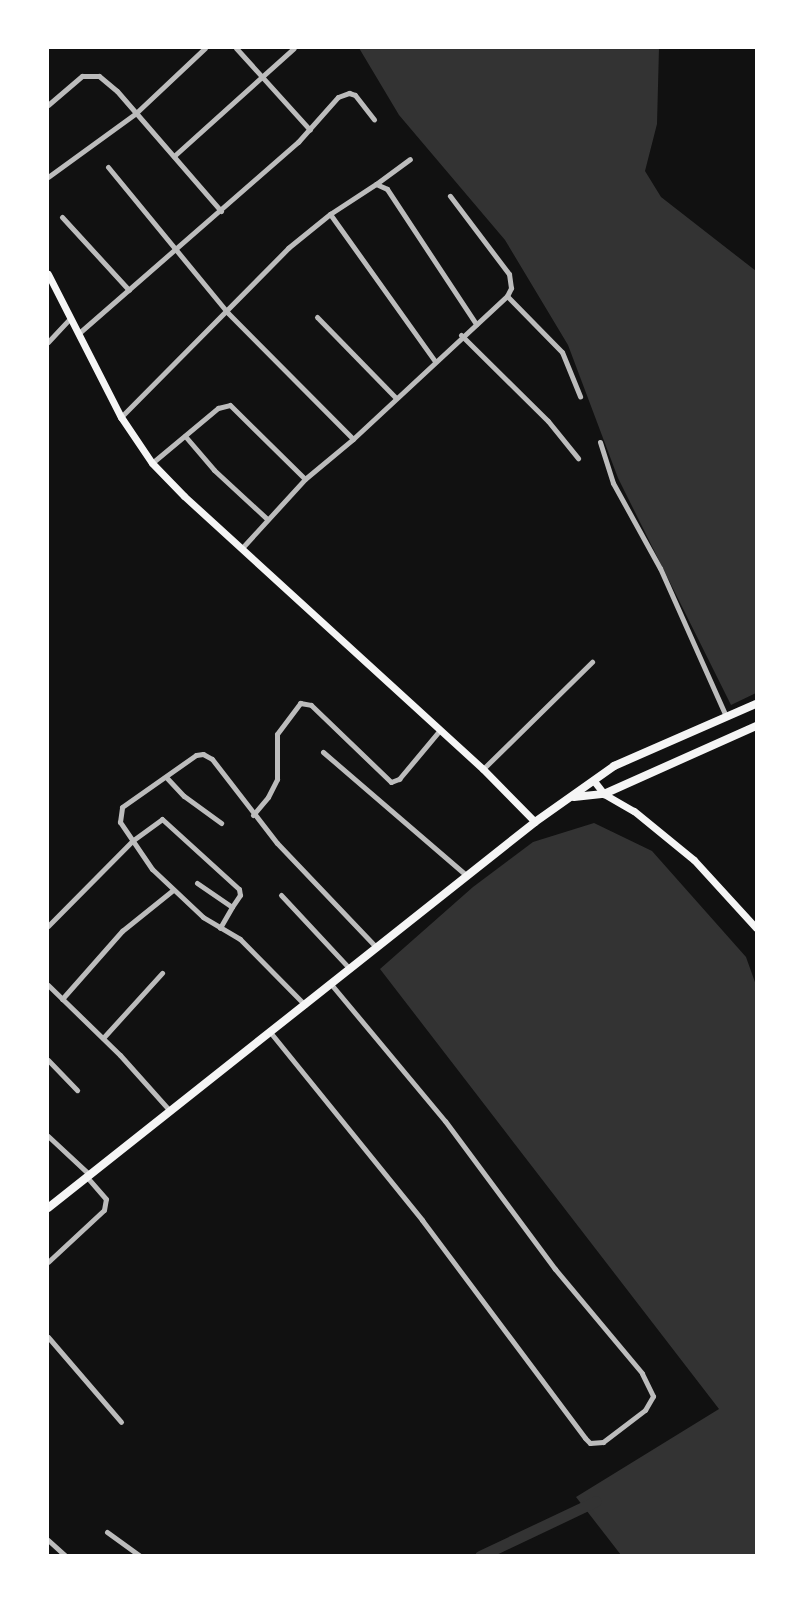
<!DOCTYPE html>
<html>
<head>
<meta charset="utf-8">
<style>
  body { margin:0 }
  #map { position:relative; width:804px; height:1603px; overflow:hidden; background:#111; font-family:"PT Sans Narrow",sans-serif }
  div>[style] { position:absolute }
  .water>* { inset:0; background:#333 }
  .canal>* { height:11px; margin:-5.5px; padding:0 5.5px; transform-origin:5.5px; border-radius:5.5px; background:#333 }
  .minor>* { height:5px; margin:-2.5px; padding:0 2.5px; transform-origin:2.5px; border-radius:2.5px; background:#bcbcbc }
  .secondary>* { height:7px; margin:-3.5px; padding:0 3.5px; transform-origin:3.5px; border-radius:3.5px; background:#f5f5f5 }
  .primary>* { height:8px; margin:-4px; padding:0 4px; transform-origin:4px; border-radius:4px; background:#f5f5f5 }
  span { translate:-50% -50%; white-space:nowrap; text-align:center; line-height:1.15; -webkit-text-stroke:4.5px #fff; paint-order:stroke }
  .frame { position:absolute; inset:0; border:49px solid #fff; pointer-events:none }
</style>
</head>
<body>
<div id="map">
  <div class="water">
    <div style="clip-path:polygon(359px 48px,659px 48px,657px 124px,645px 171px,661px 197px,756px 271px,756px 693px,731px 705px,618px 478px,568px 345px,505px 240px,399px 115px)"></div>
    <div style="clip-path:polygon(594px 823px,652px 851px,746px 957px,756px 985px,756px 1555px,621px 1555px,576px 1497px,719px 1409px,380px 969px,473px 887px,533px 842px)"></div>
  </div>
  <div class="canal">
    <div style="left:480px;top:1556px;width:128px;rotate:-25.4deg"></div>
  </div>
  <div class="minor">
    <div style="left:236px;top:48px;width:110px;rotate:47.9deg"></div>
    <div style="left:48px;top:105px;width:45px;rotate:-40.5deg"></div>
    <div style="left:82px;top:76px;width:17px"></div>
    <div style="left:99px;top:76px;width:23px;rotate:40deg"></div>
    <div style="left:117px;top:91px;width:159px;rotate:49.1deg"></div>
    <div style="left:174px;top:156px;width:161px;rotate:-42deg"></div>
    <div style="left:108px;top:167px;width:188px;rotate:50.6deg"></div>
    <div style="left:227px;top:312px;width:179px;rotate:45.2deg"></div>
    <div style="left:48px;top:177px;width:109px;rotate:-36deg"></div>
    <div style="left:136px;top:113px;width:95px;rotate:-43.3deg"></div>
    <div style="left:376px;top:184px;width:42px;rotate:-36.3deg"></div>
    <div style="left:330px;top:214px;width:181px;rotate:54.5deg"></div>
    <div style="left:62px;top:217px;width:99px;rotate:47.5deg"></div>
    <div style="left:507px;top:296px;width:78px;rotate:45.5deg"></div>
    <div style="left:562px;top:352px;width:48px;rotate:67.8deg"></div>
    <div style="left:317px;top:317px;width:112px;rotate:45.7deg"></div>
    <div style="left:79px;top:333px;width:291px;rotate:-41.1deg"></div>
    <div style="left:298px;top:142px;width:60px;rotate:-48.4deg"></div>
    <div style="left:338px;top:97px;width:12px;rotate:-20deg"></div>
    <div style="left:349px;top:93px;width:6px;rotate:18deg"></div>
    <div style="left:355px;top:95px;width:31px;rotate:52deg"></div>
    <div style="left:461px;top:335px;width:122px;rotate:44.7deg"></div>
    <div style="left:548px;top:421px;width:48px;rotate:51deg"></div>
    <div style="left:48px;top:342px;width:33px;rotate:-47deg"></div>
    <div style="left:121px;top:417px;width:238px;rotate:-45.3deg"></div>
    <div style="left:288px;top:248px;width:54px;rotate:-39deg"></div>
    <div style="left:330px;top:214px;width:55px;rotate:-33.1deg"></div>
    <div style="left:376px;top:184px;width:12px;rotate:24deg"></div>
    <div style="left:387px;top:189px;width:162px;rotate:56.6deg"></div>
    <div style="left:185px;top:436px;width:45px;rotate:49.5deg"></div>
    <div style="left:214px;top:470px;width:71px;rotate:42.7deg"></div>
    <div style="left:600px;top:442px;width:43px;rotate:72.4deg"></div>
    <div style="left:613px;top:483px;width:97px;rotate:61.1deg"></div>
    <div style="left:660px;top:568px;width:162px;rotate:66deg"></div>
    <div style="left:152px;top:463px;width:86px;rotate:-39.8deg"></div>
    <div style="left:218px;top:408px;width:12px;rotate:-14deg"></div>
    <div style="left:230px;top:405px;width:105px;rotate:44.6deg"></div>
    <div style="left:242px;top:548px;width:93px;rotate:-47.6deg"></div>
    <div style="left:305px;top:479px;width:62px;rotate:-39.8deg"></div>
    <div style="left:353px;top:439px;width:210px;rotate:-42.9deg"></div>
    <div style="left:507px;top:296px;width:9px;rotate:-63deg"></div>
    <div style="left:511px;top:288px;width:14px;rotate:-98deg"></div>
    <div style="left:509px;top:274px;width:98px;rotate:-127.1deg"></div>
    <div style="left:323px;top:752px;width:189px;rotate:40.7deg"></div>
    <div style="left:483px;top:769px;width:153px;rotate:-44.5deg"></div>
    <div style="left:166px;top:777px;width:26px;rotate:47deg"></div>
    <div style="left:184px;top:796px;width:46px;rotate:36.1deg"></div>
    <div style="left:253px;top:815px;width:23px;rotate:-50deg"></div>
    <div style="left:268px;top:797px;width:20px;rotate:-63deg"></div>
    <div style="left:277px;top:779px;width:45px;rotate:-90deg"></div>
    <div style="left:277px;top:734px;width:39px;rotate:-53deg"></div>
    <div style="left:300px;top:703px;width:11px;rotate:10deg"></div>
    <div style="left:311px;top:705px;width:111px;rotate:43.9deg"></div>
    <div style="left:391px;top:782px;width:9px;rotate:-21deg"></div>
    <div style="left:399px;top:779px;width:64px;rotate:-50.1deg"></div>
    <div style="left:197px;top:883px;width:42px;rotate:34.4deg"></div>
    <div style="left:232px;top:907px;width:24px;rotate:120deg"></div>
    <div style="left:281px;top:895px;width:101px;rotate:47deg"></div>
    <div style="left:48px;top:926px;width:120px;rotate:-45.3deg"></div>
    <div style="left:132px;top:841px;width:37px;rotate:-36deg"></div>
    <div style="left:162px;top:819px;width:104px;rotate:42.3deg"></div>
    <div style="left:239px;top:889px;width:6px;rotate:81deg"></div>
    <div style="left:240px;top:895px;width:14px;rotate:124deg"></div>
    <div style="left:48px;top:985px;width:100px;rotate:44.2deg"></div>
    <div style="left:120px;top:1055px;width:75px;rotate:48.2deg"></div>
    <div style="left:62px;top:999px;width:91px;rotate:-48.6deg"></div>
    <div style="left:122px;top:931px;width:65px;rotate:-38.8deg"></div>
    <div style="left:305px;top:1005px;width:93px;rotate:-134.6deg"></div>
    <div style="left:240px;top:939px;width:43px;rotate:-149.3deg"></div>
    <div style="left:203px;top:917px;width:70px;rotate:-136.7deg"></div>
    <div style="left:152px;top:869px;width:57px;rotate:-124.2deg"></div>
    <div style="left:120px;top:822px;width:15px;rotate:-82deg"></div>
    <div style="left:122px;top:807px;width:90px;rotate:-35.1deg"></div>
    <div style="left:196px;top:755px;width:7px;rotate:-8deg"></div>
    <div style="left:203px;top:754px;width:10px;rotate:29deg"></div>
    <div style="left:212px;top:759px;width:106px;rotate:52.3deg"></div>
    <div style="left:277px;top:843px;width:145px;rotate:46.4deg"></div>
    <div style="left:270px;top:1032px;width:242px;rotate:51deg"></div>
    <div style="left:422px;top:1220px;width:272px;rotate:53.2deg"></div>
    <div style="left:585px;top:1438px;width:7px;rotate:45deg"></div>
    <div style="left:590px;top:1443px;width:13px;rotate:-4deg"></div>
    <div style="left:603px;top:1442px;width:53px;rotate:-37.3deg"></div>
    <div style="left:645px;top:1410px;width:16px;rotate:-60deg"></div>
    <div style="left:653px;top:1396px;width:25px;rotate:-116deg"></div>
    <div style="left:642px;top:1373px;width:136px;rotate:-129.9deg"></div>
    <div style="left:555px;top:1269px;width:184px;rotate:-126.6deg"></div>
    <div style="left:445px;top:1121px;width:178px;rotate:-129.8deg"></div>
    <div style="left:103px;top:1038px;width:88px;rotate:-47.8deg"></div>
    <div style="left:48px;top:1060px;width:42px;rotate:46deg"></div>
    <div style="left:48px;top:1136px;width:57px;rotate:42.9deg"></div>
    <div style="left:48px;top:1262px;width:76px;rotate:-42.9deg"></div>
    <div style="left:104px;top:1210px;width:11px;rotate:-80deg"></div>
    <div style="left:106px;top:1199px;width:29px;rotate:-131deg"></div>
    <div style="left:48px;top:1337px;width:112px;rotate:49.3deg"></div>
    <div style="left:107px;top:1532px;width:41px;rotate:36deg"></div>
    <div style="left:48px;top:1540px;width:24px;rotate:42deg"></div>
  </div>
  <div class="secondary">
    <div style="left:48px;top:274px;width:161px;rotate:63deg"></div>
    <div style="left:121px;top:417px;width:55px;rotate:56deg"></div>
    <div style="left:152px;top:463px;width:46px;rotate:45.9deg"></div>
    <div style="left:184px;top:496px;width:405px;rotate:42.4deg"></div>
    <div style="left:483px;top:769px;width:74px;rotate:45.5deg"></div>
    <div style="left:594px;top:781px;width:16px;rotate:52deg"></div>
    <div style="left:604px;top:794px;width:34px;rotate:30deg"></div>
    <div style="left:634px;top:811px;width:77px;rotate:39.2deg"></div>
    <div style="left:694px;top:860px;width:92px;rotate:47.6deg"></div>
  </div>
  <div class="primary">
    <div style="left:574px;top:797px;width:30px;rotate:-6deg"></div>
    <div style="left:604px;top:794px;width:167px;rotate:-24.1deg"></div>
    <div style="left:48px;top:1208px;width:621px;rotate:-38.4deg"></div>
    <div style="left:535px;top:822px;width:97px;rotate:-35.3deg"></div>
    <div style="left:614px;top:766px;width:155px;rotate:-23.6deg"></div>
  </div>
  <div class="frame"></div>
</div>
</body>
</html>
